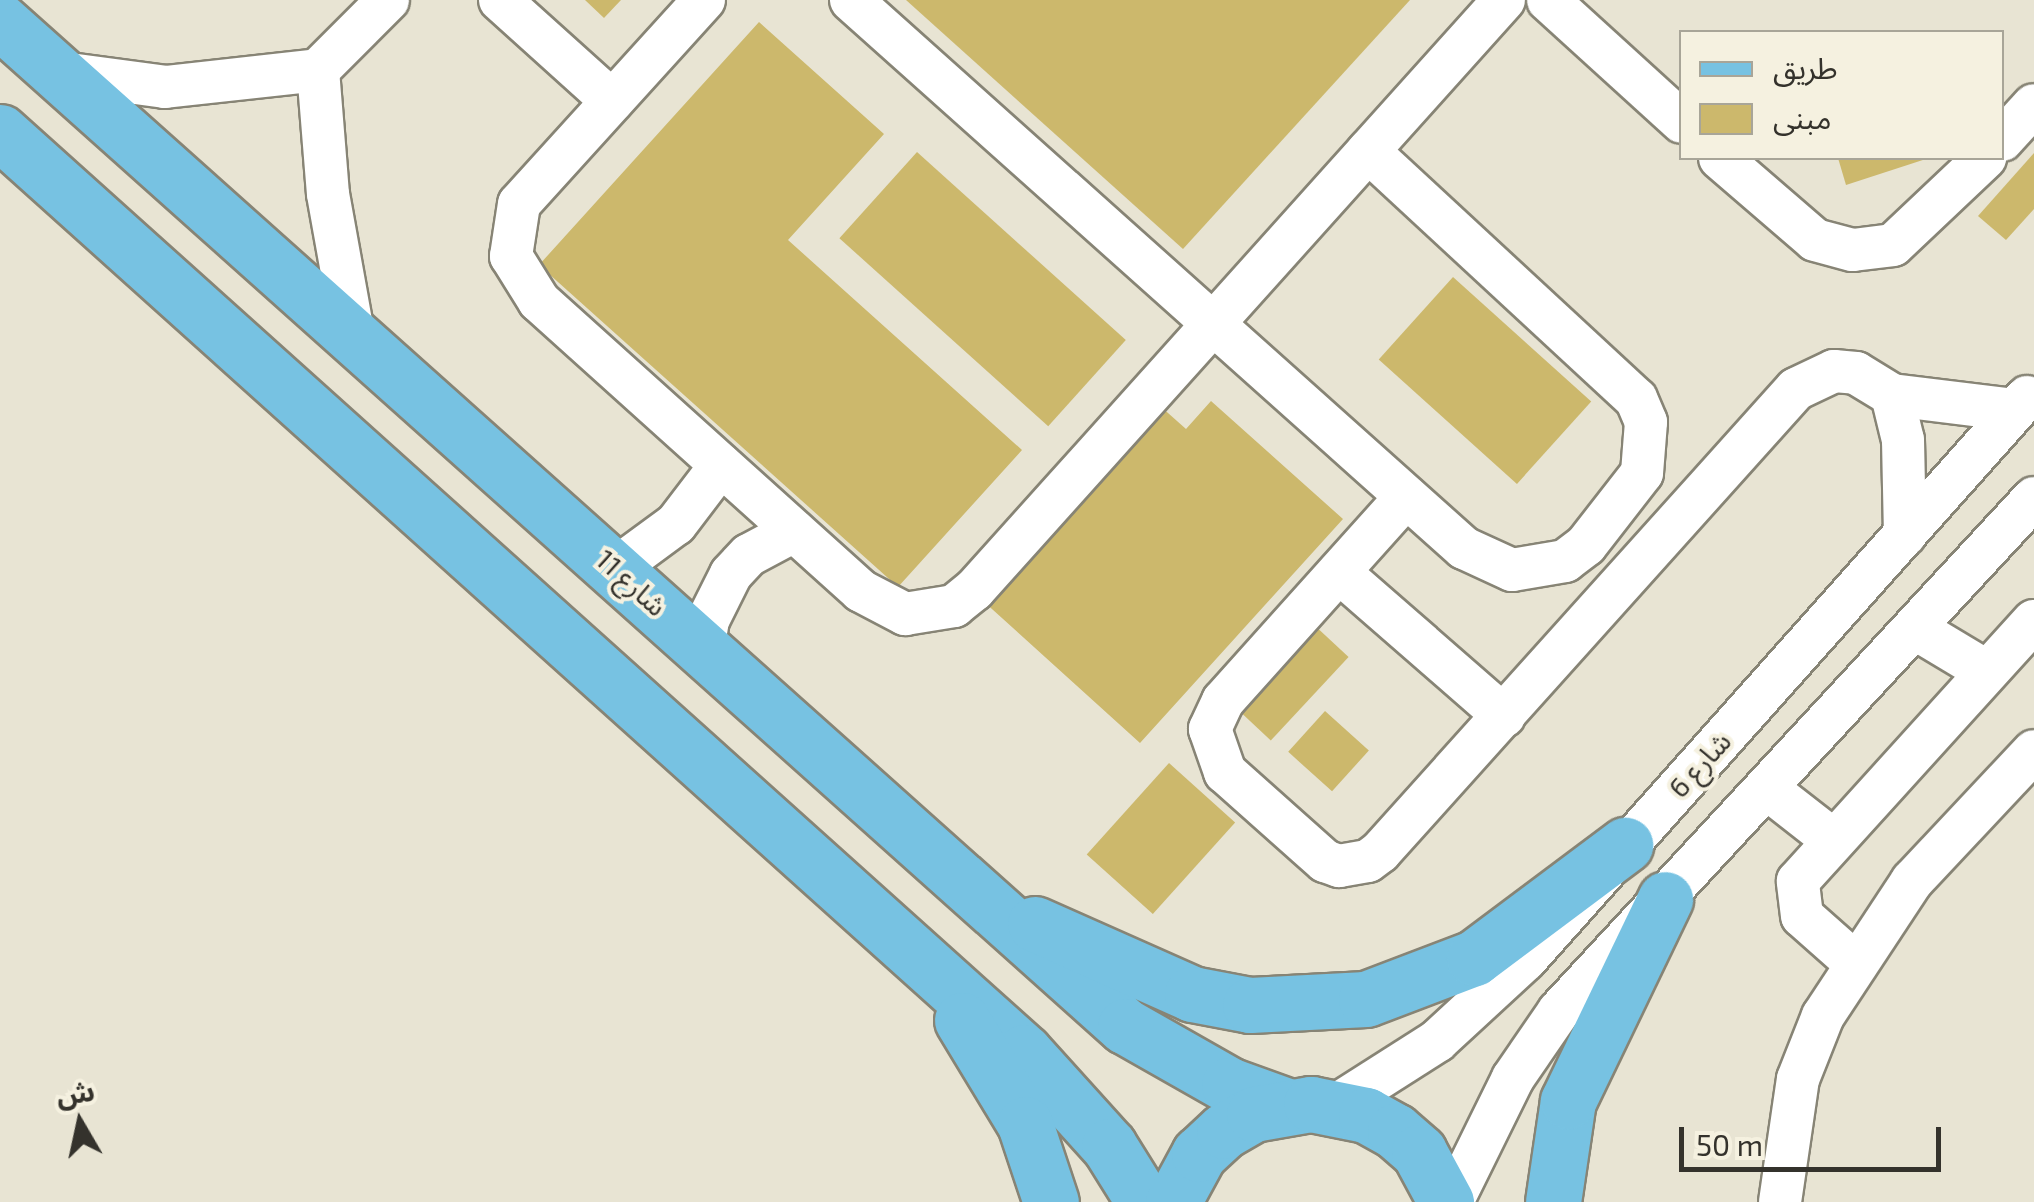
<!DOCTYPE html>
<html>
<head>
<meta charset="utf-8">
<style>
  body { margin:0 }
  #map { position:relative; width:2034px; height:1202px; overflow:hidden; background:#e8e4d3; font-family:"Exo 2","Noto Sans Arabic",sans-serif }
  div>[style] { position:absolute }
  .building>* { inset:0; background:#ccb86c; transform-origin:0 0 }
  .roads { filter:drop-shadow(2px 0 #878475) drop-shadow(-2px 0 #878475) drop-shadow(0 2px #878475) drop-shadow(0 -2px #878475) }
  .minor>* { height:42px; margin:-21px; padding:0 21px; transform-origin:21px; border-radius:21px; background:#fff }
  .major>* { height:55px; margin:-27.5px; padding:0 27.5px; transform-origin:27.5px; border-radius:27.5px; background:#77c2e2 }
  span { translate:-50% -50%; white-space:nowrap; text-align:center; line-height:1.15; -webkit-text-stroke:8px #f5f1e0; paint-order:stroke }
  .street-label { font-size:28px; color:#34322c }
  .legend { position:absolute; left:1679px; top:30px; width:325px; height:130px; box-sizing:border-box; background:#f5f1e0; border:2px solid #a8a598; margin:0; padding:12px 18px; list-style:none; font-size:30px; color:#34322c }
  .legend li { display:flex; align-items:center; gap:20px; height:50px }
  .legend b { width:50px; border:2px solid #a8a598 }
  .north { position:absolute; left:30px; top:1072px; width:100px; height:100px; -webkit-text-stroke:8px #f5f1e0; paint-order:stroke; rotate:351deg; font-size:28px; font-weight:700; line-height:40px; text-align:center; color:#34322c }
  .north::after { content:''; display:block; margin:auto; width:35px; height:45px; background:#34322c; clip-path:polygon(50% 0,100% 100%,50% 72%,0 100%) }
  .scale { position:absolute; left:1679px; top:1127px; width:262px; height:45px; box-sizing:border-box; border:5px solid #34322c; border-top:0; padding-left:12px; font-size:30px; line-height:35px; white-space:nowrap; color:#34322c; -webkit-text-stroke:8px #f5f1e0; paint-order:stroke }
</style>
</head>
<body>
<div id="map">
  <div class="building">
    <div style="clip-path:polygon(585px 0,621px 0,604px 18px)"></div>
    <div style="clip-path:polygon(906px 0,1410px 0,1183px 249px)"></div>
    <div style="clip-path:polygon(759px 22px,884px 134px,788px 240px,1022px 450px,898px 587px,539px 265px)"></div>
    <div style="left:917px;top:152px;width:281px;height:116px;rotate:42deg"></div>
    <div style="clip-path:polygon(2034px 153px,2034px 209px,2006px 240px,1978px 216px)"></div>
    <div style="clip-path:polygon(1838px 158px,1929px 158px,1846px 185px)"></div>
    <div style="left:1453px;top:277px;width:186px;height:111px;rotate:42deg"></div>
    <div style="clip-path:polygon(1211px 401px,1343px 519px,1140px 743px,982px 600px,1159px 405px,1186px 429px)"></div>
    <div style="left:1312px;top:623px;width:50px;height:114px;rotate:43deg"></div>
    <div style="left:1325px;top:711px;width:59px;height:55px;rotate:42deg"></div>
    <div style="left:1169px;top:763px;width:89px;height:123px;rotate:42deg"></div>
  </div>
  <div class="roads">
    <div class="minor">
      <div style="left:500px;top:0;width:151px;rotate:42deg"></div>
      <div style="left:704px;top:0;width:275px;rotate:132.2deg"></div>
      <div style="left:519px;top:204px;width:53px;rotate:98.7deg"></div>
      <div style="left:511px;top:256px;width:53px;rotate:58.1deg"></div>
      <div style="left:539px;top:301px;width:433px;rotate:42deg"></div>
      <div style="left:861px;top:591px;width:50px;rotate:27.6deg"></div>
      <div style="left:905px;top:614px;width:50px;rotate:-9.3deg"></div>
      <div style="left:954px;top:606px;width:26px;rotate:-39deg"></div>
      <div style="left:974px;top:590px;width:793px;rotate:-48.07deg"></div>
      <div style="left:851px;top:0;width:822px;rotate:41.8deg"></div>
      <div style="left:1464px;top:548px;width:53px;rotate:24.6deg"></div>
      <div style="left:1512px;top:570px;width:54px;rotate:-9.6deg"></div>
      <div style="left:1565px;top:561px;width:26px;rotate:-37deg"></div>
      <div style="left:1586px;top:545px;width:91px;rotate:-52.1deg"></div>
      <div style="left:1642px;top:473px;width:51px;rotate:-85.5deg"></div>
      <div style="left:1646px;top:422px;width:25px;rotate:-113deg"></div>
      <div style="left:1636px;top:399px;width:365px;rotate:-137.2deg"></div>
      <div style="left:1548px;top:0;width:181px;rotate:42.3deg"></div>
      <div style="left:318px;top:70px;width:124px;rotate:85.4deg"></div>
      <div style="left:328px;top:194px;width:141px;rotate:79.8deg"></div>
      <div style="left:62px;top:73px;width:104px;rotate:7.7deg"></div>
      <div style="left:165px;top:87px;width:154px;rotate:-6.3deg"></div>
      <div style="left:318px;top:70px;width:99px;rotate:-45deg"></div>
      <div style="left:2002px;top:140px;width:47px;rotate:-47.6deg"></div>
      <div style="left:1720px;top:158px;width:125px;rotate:40.8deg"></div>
      <div style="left:1815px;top:240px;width:39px;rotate:15deg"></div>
      <div style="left:1853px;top:250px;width:40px;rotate:-7.1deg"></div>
      <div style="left:1893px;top:245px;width:127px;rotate:-43.4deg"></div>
      <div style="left:1892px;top:395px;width:46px;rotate:76.3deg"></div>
      <div style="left:1903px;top:440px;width:95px;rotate:88.8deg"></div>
      <div style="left:1406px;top:497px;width:274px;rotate:131.9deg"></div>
      <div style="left:1223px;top:701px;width:31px;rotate:115deg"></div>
      <div style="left:1210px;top:729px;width:46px;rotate:70.8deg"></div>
      <div style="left:1225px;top:772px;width:134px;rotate:41.7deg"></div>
      <div style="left:1325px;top:861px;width:15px;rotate:20deg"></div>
      <div style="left:1339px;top:866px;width:29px;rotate:-10deg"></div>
      <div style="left:1368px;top:861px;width:15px;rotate:-37deg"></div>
      <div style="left:1380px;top:852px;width:622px;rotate:-48.06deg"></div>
      <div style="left:1796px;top:389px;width:42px;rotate:-25.3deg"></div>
      <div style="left:1834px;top:371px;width:22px;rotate:5deg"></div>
      <div style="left:1856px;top:373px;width:42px;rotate:31.4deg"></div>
      <div style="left:1892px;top:395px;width:124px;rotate:7deg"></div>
      <div style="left:616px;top:568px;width:74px;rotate:-36.3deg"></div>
      <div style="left:676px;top:524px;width:74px;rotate:-52.7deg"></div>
      <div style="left:1339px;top:572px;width:219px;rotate:41.1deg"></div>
      <div style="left:1916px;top:629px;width:82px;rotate:31deg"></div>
      <div style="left:704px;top:645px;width:25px;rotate:-81deg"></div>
      <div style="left:708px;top:620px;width:51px;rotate:-63.4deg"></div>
      <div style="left:731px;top:574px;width:26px;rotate:-47deg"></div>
      <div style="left:749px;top:555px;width:51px;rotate:-28.1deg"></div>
      <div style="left:1769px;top:790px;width:81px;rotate:38deg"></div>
      <div style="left:1854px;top:962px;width:69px;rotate:-138.5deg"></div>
      <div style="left:1802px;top:916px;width:35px;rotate:-97deg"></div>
      <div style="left:1798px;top:881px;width:351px;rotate:-47.8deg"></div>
      <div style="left:1335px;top:1106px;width:121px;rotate:-32.5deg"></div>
      <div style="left:1437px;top:1041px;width:121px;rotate:-42.7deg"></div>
      <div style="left:1526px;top:959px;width:753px;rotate:-48.28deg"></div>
      <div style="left:1452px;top:1202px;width:138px;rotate:-63.8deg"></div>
      <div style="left:1513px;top:1078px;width:81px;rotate:-55.5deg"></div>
      <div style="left:1559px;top:1011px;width:699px;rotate:-47.2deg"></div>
      <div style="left:1780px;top:1202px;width:124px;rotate:-81.7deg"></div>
      <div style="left:1798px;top:1079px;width:68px;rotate:-68.4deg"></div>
      <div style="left:1823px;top:1016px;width:162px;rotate:-56.6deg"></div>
      <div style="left:1912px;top:881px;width:178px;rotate:-46.8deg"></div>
    </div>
    <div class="major">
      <div style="left:0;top:21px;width:1509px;rotate:41.78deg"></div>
      <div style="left:1125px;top:1026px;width:120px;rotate:29.6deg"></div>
      <div style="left:1229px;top:1085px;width:62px;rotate:19.9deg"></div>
      <div style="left:0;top:132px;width:1377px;rotate:41.94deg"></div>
      <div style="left:1024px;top:1052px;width:127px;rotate:47.9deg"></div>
      <div style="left:1109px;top:1146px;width:66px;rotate:58deg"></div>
      <div style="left:1035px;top:924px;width:172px;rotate:24deg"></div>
      <div style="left:1192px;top:994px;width:59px;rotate:10.7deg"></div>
      <div style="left:1250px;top:1005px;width:116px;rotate:-3deg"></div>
      <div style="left:1366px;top:999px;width:116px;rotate:-20.8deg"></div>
      <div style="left:1474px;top:958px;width:189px;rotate:-36.8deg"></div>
      <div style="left:962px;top:1020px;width:122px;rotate:58.8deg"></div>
      <div style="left:1025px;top:1124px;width:82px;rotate:71.6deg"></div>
      <div style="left:1173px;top:1202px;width:55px;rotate:-61.6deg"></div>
      <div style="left:1199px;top:1154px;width:34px;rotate:-43deg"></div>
      <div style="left:1224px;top:1131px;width:34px;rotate:-30deg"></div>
      <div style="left:1254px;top:1114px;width:58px;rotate:-10deg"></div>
      <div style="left:1311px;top:1104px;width:56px;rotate:11.3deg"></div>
      <div style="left:1366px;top:1115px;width:33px;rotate:29deg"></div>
      <div style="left:1395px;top:1131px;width:32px;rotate:41deg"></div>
      <div style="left:1419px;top:1152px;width:57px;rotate:61.6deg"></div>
      <div style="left:1553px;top:1202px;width:102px;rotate:-81.6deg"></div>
      <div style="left:1568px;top:1101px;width:224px;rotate:-64.3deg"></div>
    </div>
  </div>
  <div class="street-label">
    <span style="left:632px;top:582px;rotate:42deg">شارع 11</span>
    <span style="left:1699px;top:764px;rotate:-48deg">شارع 6</span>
  </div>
  <ul class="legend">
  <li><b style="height:12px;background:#77c2e2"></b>طريق</li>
  <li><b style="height:28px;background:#ccb86c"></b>مبنى</li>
  </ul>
  <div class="north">ش</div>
  <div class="scale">50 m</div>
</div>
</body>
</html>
